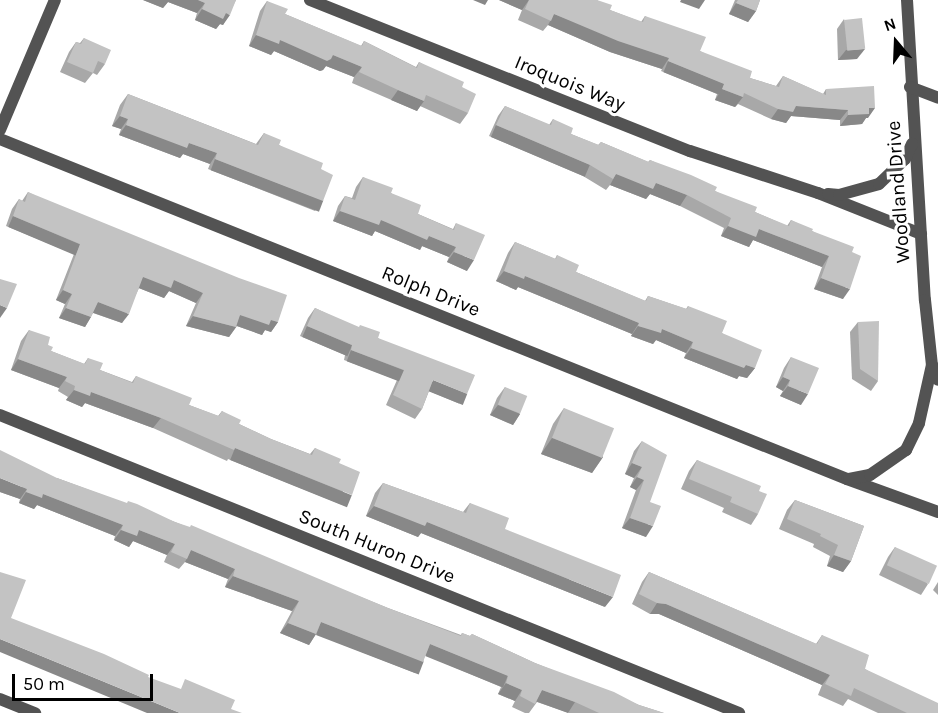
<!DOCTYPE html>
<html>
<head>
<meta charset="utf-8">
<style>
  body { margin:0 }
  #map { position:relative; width:938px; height:713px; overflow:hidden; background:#fff; font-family:Karla,sans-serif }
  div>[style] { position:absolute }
  .street>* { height:12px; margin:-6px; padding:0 6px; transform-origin:6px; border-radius:6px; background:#535353 }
  .wall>* { inset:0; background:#a8a8a8 }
  .shaded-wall>* { inset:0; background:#888; transform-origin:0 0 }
  .building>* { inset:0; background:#c3c3c3; transform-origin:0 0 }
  span { translate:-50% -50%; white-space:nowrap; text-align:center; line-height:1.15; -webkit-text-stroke:6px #fff; paint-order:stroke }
  .street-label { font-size:20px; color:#000 }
  .north { position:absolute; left:866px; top:12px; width:60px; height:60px; -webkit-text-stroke:4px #fff; paint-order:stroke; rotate:341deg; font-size:16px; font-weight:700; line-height:24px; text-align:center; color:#000 }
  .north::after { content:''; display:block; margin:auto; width:21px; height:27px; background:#000; clip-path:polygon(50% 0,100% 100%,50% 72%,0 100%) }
  .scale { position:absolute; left:12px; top:674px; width:141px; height:27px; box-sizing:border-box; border:3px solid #000; border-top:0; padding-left:8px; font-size:18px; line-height:21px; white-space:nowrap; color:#000; -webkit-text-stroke:4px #fff; paint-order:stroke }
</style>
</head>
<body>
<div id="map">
  <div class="street">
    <div style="left:310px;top:0;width:409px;rotate:21.7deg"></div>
    <div style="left:690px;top:151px;width:135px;rotate:18.2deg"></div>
    <div style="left:818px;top:193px;width:111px;rotate:21.7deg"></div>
    <div style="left:907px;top:0;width:301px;rotate:86.6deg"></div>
    <div style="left:925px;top:300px;width:65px;rotate:83.9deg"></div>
    <div style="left:932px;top:365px;width:16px;rotate:68deg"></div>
    <div style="left:910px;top:87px;width:30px;rotate:21deg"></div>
    <div style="left:0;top:130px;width:141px;rotate:-67.1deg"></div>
    <div style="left:0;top:139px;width:913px;rotate:21.87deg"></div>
    <div style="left:847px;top:479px;width:97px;rotate:19.9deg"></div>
    <div style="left:828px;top:194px;width:11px;rotate:5deg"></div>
    <div style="left:839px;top:195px;width:41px;rotate:-15.4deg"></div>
    <div style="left:879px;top:184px;width:36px;rotate:-44deg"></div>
    <div style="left:905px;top:159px;width:17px;rotate:-65deg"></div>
    <div style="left:0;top:415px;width:797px;rotate:21.96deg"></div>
    <div style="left:849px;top:479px;width:21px;rotate:-11deg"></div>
    <div style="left:870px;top:475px;width:44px;rotate:-34.8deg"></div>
    <div style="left:906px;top:450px;width:30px;rotate:-64deg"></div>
    <div style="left:919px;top:423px;width:59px;rotate:-77.4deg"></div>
    <div style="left:0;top:699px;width:38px;rotate:22deg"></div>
  </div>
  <div class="wall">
    <div style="clip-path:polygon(143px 0,236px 0,223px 25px,220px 24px,216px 29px,195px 20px,197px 13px,168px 2px,163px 8px)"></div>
    <div style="clip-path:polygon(499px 0,597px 0,610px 10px,641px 22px,645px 16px,700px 51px,750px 78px,776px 86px,783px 76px,823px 94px,826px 89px,868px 118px,866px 118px,862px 124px,840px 126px,840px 120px,791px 116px,786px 123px,771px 119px,738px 104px,735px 107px,715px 100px,717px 94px,661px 71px,662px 69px,610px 52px,548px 25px,543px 31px,518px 20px,522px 10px)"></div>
    <div style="clip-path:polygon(735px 0,760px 0,756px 11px,748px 22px,729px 14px)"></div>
    <div style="clip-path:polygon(267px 1px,285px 14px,361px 46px,364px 41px,416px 67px,419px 62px,462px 87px,468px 113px,460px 124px,420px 106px,417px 111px,352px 83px,354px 77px,326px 66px,323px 70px,320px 71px,274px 51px,271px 55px,249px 46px,260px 11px)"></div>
    <div style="clip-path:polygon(844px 19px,857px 59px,838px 60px,837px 29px)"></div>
    <div style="clip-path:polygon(84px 38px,105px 64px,97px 75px,93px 73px,85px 83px,60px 72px,69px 52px,76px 42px,80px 43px)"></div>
    <div style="clip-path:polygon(128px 94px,256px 144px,264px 133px,279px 145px,321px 169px,323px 201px,315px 211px,208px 169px,210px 164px,183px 154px,180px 158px,119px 135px,121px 129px,112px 126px,120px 105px)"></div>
    <div style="clip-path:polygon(505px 106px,549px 125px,553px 119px,571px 134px,598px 145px,601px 142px,648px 162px,650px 160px,715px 191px,755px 212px,787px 226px,791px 220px,852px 252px,843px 299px,814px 289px,822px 267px,753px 240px,749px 247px,721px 236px,724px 228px,680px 206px,650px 194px,646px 199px,610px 185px,606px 190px,583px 176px,489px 136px,498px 116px)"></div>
    <div style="clip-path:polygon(363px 177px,391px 193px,418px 214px,453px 229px,456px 223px,467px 271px,447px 262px,449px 257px,422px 246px,420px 250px,375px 231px,372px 236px,333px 221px,338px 206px,345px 196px,352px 198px,356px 187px)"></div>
    <div style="clip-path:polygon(28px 192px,278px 322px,271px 332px,265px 330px,262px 335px,237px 326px,229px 337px,186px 326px,196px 303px,169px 291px,164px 298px,139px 288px,122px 323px,93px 313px,85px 327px,59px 318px,65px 304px,56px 300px,74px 254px,6px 226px,12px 209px,19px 199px,22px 201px)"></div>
    <div style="clip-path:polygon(515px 242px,555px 259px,557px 255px,576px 272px,645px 301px,648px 296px,686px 309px,688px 306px,722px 333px,755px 368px,747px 378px,739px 376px,737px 379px,684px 358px,686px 353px,656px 340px,653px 344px,631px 336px,632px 334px,518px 287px,516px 290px,496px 281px,508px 253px)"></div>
    <div style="clip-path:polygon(315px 308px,378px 338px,460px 404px,429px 391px,422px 409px,415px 419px,386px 405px,397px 380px,344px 360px,345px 355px,300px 336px,308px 318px)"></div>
    <div style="clip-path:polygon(858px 322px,878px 381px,871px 391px,852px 379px,850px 332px)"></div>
    <div style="clip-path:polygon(29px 330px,48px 345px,51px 351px,84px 364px,88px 358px,100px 370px,132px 382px,136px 376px,189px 405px,218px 416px,222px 411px,239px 424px,271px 439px,310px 454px,315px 448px,339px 463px,345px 506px,228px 459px,227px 461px,153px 428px,85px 403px,82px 407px,66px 400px,68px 397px,58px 391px,59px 388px,11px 370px,21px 341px)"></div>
    <div style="clip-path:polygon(791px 357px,801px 405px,780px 396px,783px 391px,776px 387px,784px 368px)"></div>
    <div style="clip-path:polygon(505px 387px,520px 414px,513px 425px,490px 415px,497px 398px)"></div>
    <div style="clip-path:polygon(564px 408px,603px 457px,592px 473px,541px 454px,553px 424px)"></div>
    <div style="clip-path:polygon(642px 441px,650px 502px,646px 537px,622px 528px,636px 490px,630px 487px,634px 478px,625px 474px,634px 451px)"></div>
    <div style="clip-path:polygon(697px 460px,759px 491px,758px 514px,751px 525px,722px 512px,724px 508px,681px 489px,689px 471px)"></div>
    <div style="clip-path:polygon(57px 478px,175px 522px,388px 608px,461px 635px,462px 633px,470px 636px,472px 634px,535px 663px,639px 705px,664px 713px,569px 713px,537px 702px,529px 713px,525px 713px,512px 707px,515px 701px,498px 694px,501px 687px,425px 655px,423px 662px,415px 673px,316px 634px,309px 645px,280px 633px,292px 611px,225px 587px,228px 579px,185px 562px,179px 569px,164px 562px,167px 555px,133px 541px,129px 547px,114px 540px,115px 536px,37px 505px,34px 509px,19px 503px,20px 499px,0 492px)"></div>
    <div style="clip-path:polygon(383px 483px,463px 512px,470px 503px,605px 607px,421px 533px,418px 537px,366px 516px,375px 493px)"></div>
    <div style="clip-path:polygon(795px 500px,864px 526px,851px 561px,843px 572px,827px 566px,830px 556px,813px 547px,814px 544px,779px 529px,787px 510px)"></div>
    <div style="clip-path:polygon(895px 547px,928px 584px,921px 595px,879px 575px,888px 557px)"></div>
    <div style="clip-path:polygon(649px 572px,816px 644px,822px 635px,865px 669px,938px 713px,878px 713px,848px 699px,843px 706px,818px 695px,822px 685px,659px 614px,650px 614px,632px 604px,642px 582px)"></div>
    <div style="clip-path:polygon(938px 582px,938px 595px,933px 590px)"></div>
  </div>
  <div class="shaded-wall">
    <div style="clip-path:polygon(143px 0,198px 0,205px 3px,197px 13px,168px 2px,163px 8px)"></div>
    <div style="clip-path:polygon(473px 0,488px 0,485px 5px)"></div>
    <div style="clip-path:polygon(499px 0,529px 0,522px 10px)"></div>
    <div style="clip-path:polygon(681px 0,705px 0,699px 9px,680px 2px)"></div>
    <div style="clip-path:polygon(736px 3px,756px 11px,748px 22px,729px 14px)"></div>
    <div style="clip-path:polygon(202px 9px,226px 13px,230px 15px,223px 25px,220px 24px,216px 29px,195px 20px)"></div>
    <div style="clip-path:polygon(554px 14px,669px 58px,662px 69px,610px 52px,548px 25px)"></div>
    <div style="clip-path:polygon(256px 35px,280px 40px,333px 55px,362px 67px,354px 77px,326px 66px,323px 70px,320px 71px,274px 51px,271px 55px,249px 46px)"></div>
    <div style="clip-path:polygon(865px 49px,857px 59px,838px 60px,846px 50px)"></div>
    <div style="left:668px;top:61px;width:61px;height:12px;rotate:22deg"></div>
    <div style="clip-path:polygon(722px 89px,743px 97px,735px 107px,715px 100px)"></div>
    <div style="clip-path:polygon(398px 90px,424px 101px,417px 111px,391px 100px)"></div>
    <div style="clip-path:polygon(796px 106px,848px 110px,840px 120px,791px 116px,786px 123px,771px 119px,778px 109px)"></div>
    <div style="clip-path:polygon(869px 108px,875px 108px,868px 118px,866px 118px,862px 124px,840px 126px,848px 115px)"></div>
    <div style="clip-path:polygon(120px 116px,128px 119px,121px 129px,112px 126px)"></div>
    <div style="clip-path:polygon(126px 125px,189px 143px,217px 153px,210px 164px,183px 154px,180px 158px,119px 135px)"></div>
    <div style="left:496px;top:125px;width:102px;height:13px;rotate:23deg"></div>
    <div style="left:215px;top:159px;width:116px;height:12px;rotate:21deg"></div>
    <div style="clip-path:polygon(616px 174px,656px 183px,687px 195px,680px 206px,650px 194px,646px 199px,610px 185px)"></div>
    <div style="clip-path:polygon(340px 211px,381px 220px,429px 236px,456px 247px,449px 257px,422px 246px,420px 250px,375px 231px,372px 236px,333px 221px)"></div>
    <div style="left:13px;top:216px;width:73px;height:12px;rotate:23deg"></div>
    <div style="clip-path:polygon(728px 226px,759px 229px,829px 256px,822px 267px,753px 240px,749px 247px,721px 236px)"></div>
    <div style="clip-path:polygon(454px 252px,474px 260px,467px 271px,447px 262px)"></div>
    <div style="clip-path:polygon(504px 271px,525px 276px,639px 323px,632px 334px,518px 287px,516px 290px,496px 281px)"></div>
    <div style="clip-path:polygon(143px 277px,174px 280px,203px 293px,196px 303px,169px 291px,164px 298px,136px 287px)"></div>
    <div style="clip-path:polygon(821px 278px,850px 289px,843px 299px,814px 289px)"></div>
    <div style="clip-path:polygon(63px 290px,72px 294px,65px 304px,56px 300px)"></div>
    <div style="clip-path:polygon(98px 302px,129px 314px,122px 323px,91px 312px)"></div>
    <div style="clip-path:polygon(0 305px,7px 308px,0 318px)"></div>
    <div style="clip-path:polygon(66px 308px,91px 317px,85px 327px,59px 318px)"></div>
    <div style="clip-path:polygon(240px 315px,271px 320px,278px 322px,271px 332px,265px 330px,262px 335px,234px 325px)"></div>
    <div style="clip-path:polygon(193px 316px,236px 327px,229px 337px,186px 326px)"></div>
    <div style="left:307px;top:326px;width:49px;height:12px;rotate:23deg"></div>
    <div style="clip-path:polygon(638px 326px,662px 329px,693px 342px,686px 353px,656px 340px,653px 344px,631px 336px)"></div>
    <div style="clip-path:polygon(691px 348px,746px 365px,755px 368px,747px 378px,739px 376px,737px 379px,684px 358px)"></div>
    <div style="left:351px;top:350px;width:57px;height:12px;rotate:21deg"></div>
    <div style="clip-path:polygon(18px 359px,67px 377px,59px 388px,11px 370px)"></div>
    <div style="clip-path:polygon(783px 377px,790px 380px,783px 391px,776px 387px)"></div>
    <div style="left:433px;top:380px;width:37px;height:12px;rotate:22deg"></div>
    <div style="clip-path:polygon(788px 386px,808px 394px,801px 405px,780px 396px)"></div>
    <div style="clip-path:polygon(74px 390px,91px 392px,161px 418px,153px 428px,85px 403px,82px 407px,66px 400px)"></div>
    <div style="clip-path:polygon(498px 405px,520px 414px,513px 425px,490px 415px)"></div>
    <div style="clip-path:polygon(552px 438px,603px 457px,592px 473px,541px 454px)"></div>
    <div style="left:235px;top:448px;width:126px;height:13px;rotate:22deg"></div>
    <div style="clip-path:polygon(632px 463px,642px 467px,634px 478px,625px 474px)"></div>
    <div style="clip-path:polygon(637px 477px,644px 480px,636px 490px,630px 487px)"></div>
    <div style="clip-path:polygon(0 478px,27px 489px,20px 499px,0 492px)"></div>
    <div style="clip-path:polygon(26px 492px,43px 494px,123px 525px,115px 536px,37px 505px,34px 509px,19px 503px)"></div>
    <div style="clip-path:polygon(374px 506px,427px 522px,613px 597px,605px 607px,421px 533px,418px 537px,366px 516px)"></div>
    <div style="clip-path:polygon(630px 518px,653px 526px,646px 537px,622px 528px)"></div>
    <div style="clip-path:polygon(121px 530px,139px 530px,175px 544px,167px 555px,133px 541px,129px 547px,114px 540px)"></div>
    <div style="clip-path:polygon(191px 550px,235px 569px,228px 579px,185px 562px)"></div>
    <div style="clip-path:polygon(834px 555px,851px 561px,843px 572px,827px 566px)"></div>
    <div style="clip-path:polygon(233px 576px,299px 601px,292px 611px,225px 587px)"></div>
    <div style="clip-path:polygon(657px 603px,666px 604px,830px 675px,822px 685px,659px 614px,650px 614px)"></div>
    <div style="left:321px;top:622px;width:110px;height:14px;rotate:21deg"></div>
    <div style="clip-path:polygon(288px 623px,316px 634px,309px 645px,280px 633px)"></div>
    <div style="clip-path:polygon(0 639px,180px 713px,147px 713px,0 652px)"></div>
    <div style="left:430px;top:644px;width:84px;height:13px;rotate:22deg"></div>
    <div style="clip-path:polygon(506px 683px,522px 690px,515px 701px,498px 694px)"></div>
    <div style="clip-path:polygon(542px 690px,575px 702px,568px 713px,535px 701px)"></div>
  </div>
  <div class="building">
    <div style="clip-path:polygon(198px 0,236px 0,230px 15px,226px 13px,223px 19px,202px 9px,205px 3px)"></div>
    <div style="clip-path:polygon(529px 0,597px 0,612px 5px,610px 10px,643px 22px,645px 16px,706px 37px,700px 51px,752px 71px,750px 78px,779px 87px,783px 76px,826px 95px,826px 89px,874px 86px,875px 108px,869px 108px,869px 114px,848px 115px,848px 110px,796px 106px,793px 112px,778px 109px,744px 93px,743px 97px,722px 89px,724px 84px,668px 61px,669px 58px,618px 41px,554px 14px,551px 21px,525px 9px)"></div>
    <div style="clip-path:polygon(738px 0,760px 0,756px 11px,736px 3px)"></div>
    <div style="clip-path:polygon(267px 1px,288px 9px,285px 14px,362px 46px,364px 41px,417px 68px,419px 62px,464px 82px,462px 87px,476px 94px,468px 113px,426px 95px,424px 101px,398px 90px,359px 72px,362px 67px,333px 55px,331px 59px,327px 61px,280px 40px,279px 44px,256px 35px)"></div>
    <div style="left:862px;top:18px;width:31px;height:18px;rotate:84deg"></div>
    <div style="clip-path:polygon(84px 38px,111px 50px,105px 64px,98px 61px,93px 73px,67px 62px,76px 42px,81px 44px)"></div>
    <div style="clip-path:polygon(128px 94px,258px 145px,264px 133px,281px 140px,279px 145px,323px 163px,321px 169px,333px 175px,323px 201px,215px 159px,217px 153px,189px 143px,187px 148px,126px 125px,128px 119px,120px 116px)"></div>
    <div style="clip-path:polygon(505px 106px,551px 125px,553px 119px,573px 128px,571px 134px,599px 145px,601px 142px,649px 162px,650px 160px,691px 175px,717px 187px,715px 191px,757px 207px,755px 212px,789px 226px,791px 220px,813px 229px,812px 231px,854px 247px,852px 252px,861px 256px,850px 289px,821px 278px,829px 256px,759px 229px,756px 237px,728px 226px,731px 218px,687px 195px,656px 183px,653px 189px,616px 174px,613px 179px,590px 165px,496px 125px)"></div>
    <div style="clip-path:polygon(363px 177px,393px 188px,391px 193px,421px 205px,418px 214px,454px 230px,456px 223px,485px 235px,474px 260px,454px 252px,456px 247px,429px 236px,427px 240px,381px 220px,379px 225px,340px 211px,345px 196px,355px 200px)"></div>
    <div style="clip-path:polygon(28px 192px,239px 278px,287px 295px,278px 322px,271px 320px,269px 325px,240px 315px,236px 327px,193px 316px,203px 293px,174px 280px,171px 288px,143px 277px,129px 314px,98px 302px,91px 317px,66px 308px,72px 294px,63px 290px,80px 244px,13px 216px,19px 199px,25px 202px)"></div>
    <div style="clip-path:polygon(515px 242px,556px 259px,557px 255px,579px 265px,576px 272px,646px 301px,648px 296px,687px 309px,688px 306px,727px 321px,722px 333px,762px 350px,755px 368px,746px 365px,744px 368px,691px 348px,693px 342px,662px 329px,661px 333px,638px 326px,639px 323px,525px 276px,524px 279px,504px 271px)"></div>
    <div style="clip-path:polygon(0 279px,17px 284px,7px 308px,0 305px)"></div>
    <div style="clip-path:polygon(315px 308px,359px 327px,360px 325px,380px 332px,378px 338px,475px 375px,467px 394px,433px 380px,422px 409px,393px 395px,404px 370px,351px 350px,352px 345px,307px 326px)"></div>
    <div style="clip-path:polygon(879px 321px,878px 381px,860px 369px,858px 322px)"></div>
    <div style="clip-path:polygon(29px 330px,50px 337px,48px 345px,53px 347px,51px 351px,85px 364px,88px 358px,103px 363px,100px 370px,133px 383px,136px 376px,192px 398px,189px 405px,219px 416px,222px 411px,241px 420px,239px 424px,271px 439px,312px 455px,315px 448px,341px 459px,339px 463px,360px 472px,352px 495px,235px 448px,234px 450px,161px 418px,91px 392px,90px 396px,74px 390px,75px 386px,65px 381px,67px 377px,18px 359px)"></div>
    <div style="clip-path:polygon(791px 357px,819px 368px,808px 394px,788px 386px,790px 380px,783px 377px)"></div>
    <div style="left:505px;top:387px;width:24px;height:19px;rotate:22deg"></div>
    <div style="left:564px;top:408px;width:54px;height:32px;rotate:22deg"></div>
    <div style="clip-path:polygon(642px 441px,667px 455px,650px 502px,661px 506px,653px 526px,630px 518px,644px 480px,637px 477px,642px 467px,632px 463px)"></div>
    <div style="clip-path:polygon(0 450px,57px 478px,127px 503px,128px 501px,137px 504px,175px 522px,190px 527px,191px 525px,388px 608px,461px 636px,462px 633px,470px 636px,472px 634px,535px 663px,614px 692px,639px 705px,664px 713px,599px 713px,575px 702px,542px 690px,535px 704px,520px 696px,522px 690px,506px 683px,508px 676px,430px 644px,423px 662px,321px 622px,316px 634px,288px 623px,299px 601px,233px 576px,235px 569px,191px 550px,187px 559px,171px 552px,175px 544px,139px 530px,137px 536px,121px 530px,123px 525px,43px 494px,42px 498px,26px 492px,27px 489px,0 478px)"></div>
    <div style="clip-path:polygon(697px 460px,761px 486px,759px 491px,767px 494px,758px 514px,730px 502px,732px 497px,689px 479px)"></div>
    <div style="clip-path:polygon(383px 483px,466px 513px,470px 503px,509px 518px,505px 529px,621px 575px,613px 597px,427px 522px,425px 526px,374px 506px)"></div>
    <div style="clip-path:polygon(795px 500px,864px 526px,851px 561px,834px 555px,838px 545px,820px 536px,821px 534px,787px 519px)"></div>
    <div style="left:895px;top:547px;width:46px;height:20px;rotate:24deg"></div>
    <div style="clip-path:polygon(0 572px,26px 580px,11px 618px,104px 654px,149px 675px,148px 677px,181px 689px,185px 679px,235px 700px,231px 709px,242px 713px,180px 713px,0 639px)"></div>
    <div style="clip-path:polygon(649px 572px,817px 644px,822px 635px,869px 655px,865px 669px,938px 703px,938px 713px,907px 713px,854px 688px,851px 696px,825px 684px,830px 675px,666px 604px,657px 603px,639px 594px)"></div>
  </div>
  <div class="street-label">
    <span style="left:570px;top:83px;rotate:22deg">Iroquois Way</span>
    <span style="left:898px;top:192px;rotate:-94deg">Woodland Drive</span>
    <span style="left:431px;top:291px;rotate:22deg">Rolph Drive</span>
    <span style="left:377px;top:546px;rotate:22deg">South Huron Drive</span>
  </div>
  <div class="north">N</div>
  <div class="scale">50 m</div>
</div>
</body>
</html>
